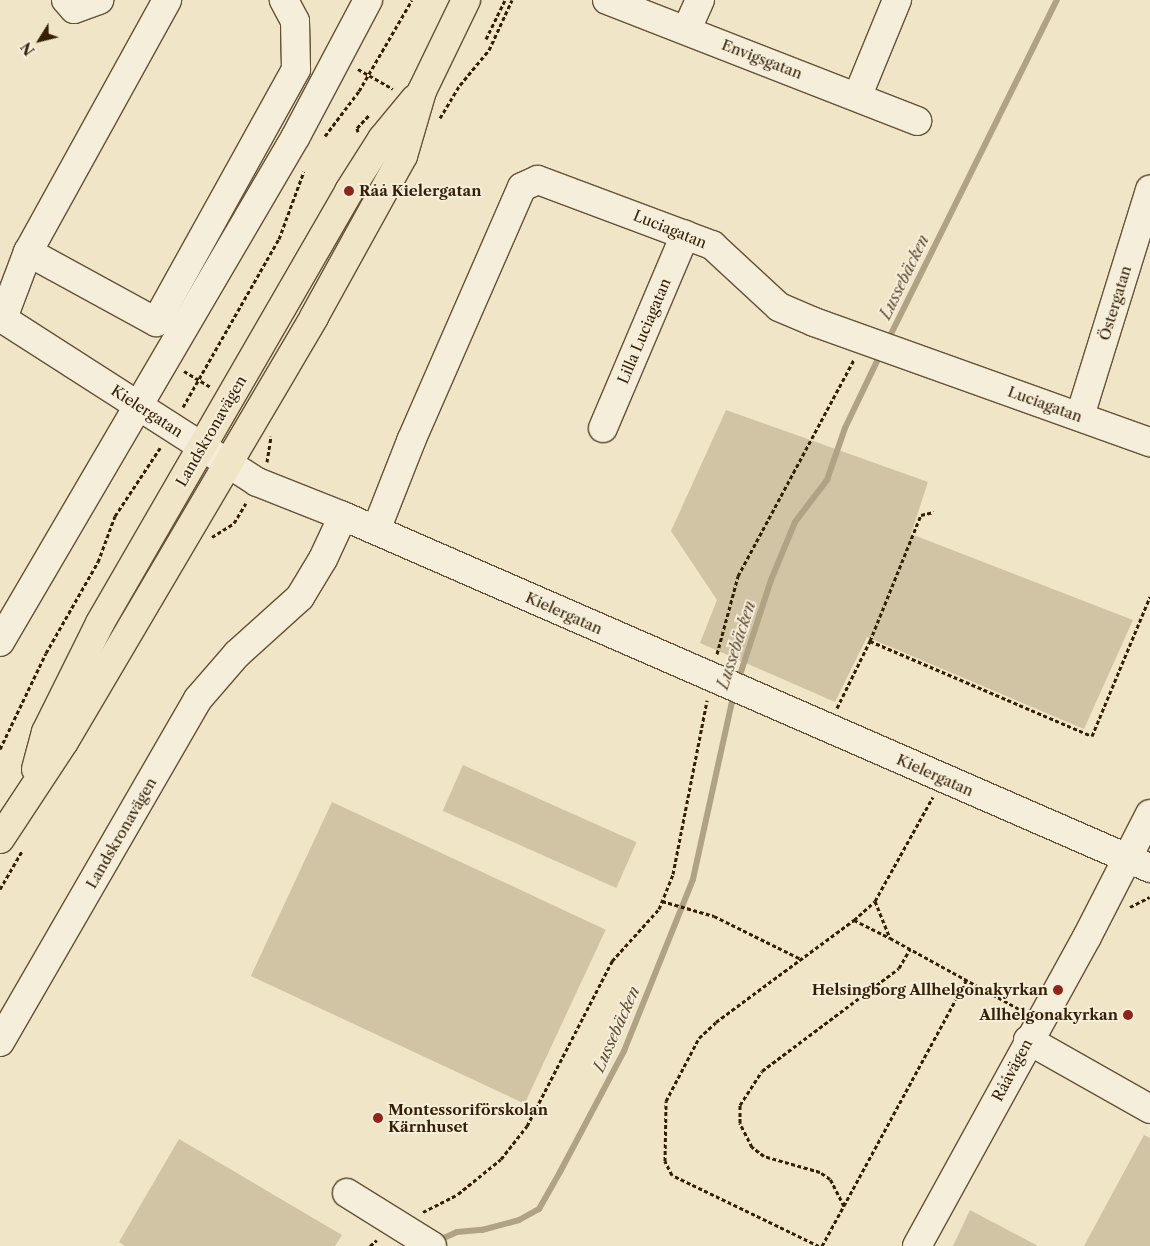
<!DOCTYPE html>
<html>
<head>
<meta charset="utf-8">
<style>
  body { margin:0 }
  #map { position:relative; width:1150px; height:1246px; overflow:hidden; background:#f0e5c6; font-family:"Libre Caslon Text",serif }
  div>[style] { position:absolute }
  .green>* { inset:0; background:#d0c4a5; transform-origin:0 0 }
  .stream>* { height:6px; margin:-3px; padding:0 3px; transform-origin:3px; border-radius:3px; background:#b0a285 }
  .path>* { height:3px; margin-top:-1.5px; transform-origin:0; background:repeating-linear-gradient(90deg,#352006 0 4px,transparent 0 6.5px) }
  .roads { filter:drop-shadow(1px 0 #645136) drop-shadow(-1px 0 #645136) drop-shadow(0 1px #645136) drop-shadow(0 -1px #645136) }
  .minor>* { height:28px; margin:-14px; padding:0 14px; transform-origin:14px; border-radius:14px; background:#f5eeda }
  .major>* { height:28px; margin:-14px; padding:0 14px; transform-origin:14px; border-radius:14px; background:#f0e5c6 }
  .dots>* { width:14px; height:14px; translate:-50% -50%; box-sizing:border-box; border:2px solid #f5eeda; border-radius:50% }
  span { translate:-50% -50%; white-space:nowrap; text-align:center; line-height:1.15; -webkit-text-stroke:4px #f5eeda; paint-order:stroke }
  .street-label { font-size:15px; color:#352006 }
  .poi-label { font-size:15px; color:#352006; font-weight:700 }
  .left { translate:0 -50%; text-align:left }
  .right { translate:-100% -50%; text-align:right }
  .water-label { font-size:16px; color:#604e32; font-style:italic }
  .north { position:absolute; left:15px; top:15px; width:50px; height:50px; -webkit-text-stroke:4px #f5eeda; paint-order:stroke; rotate:234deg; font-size:14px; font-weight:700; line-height:20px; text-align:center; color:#352006 }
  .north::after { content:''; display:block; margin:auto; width:18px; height:22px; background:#352006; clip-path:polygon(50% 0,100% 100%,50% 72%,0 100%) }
</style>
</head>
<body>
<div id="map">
  <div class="green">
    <div style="clip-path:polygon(726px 410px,928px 482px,911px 534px,1133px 620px,1084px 729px,867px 637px,835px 702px,700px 643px,717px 600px,671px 531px)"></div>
    <div style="left:463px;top:765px;width:190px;height:50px;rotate:24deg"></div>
    <div style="left:332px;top:802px;width:302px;height:192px;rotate:25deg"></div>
    <div style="clip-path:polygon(1144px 1135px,1150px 1138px,1150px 1246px,1084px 1246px)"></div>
    <div style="clip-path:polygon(179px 1139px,342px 1235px,335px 1246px,125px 1246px,119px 1242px)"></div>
    <div style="clip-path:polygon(970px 1210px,1038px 1246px,953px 1246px)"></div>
  </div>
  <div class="stream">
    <div style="left:887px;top:342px;width:382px;rotate:-63.6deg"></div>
    <div style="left:738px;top:681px;width:106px;rotate:-71.9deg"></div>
    <div style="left:771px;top:580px;width:63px;rotate:-67.5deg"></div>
    <div style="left:795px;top:522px;width:53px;rotate:-52.7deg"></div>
    <div style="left:827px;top:480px;width:55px;rotate:-70.9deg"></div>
    <div style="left:845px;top:428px;width:83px;rotate:-64.4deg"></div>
    <div style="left:437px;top:1241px;width:22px;rotate:-24deg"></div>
    <div style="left:457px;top:1232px;width:25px;rotate:-5deg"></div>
    <div style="left:482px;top:1230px;width:38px;rotate:-15deg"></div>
    <div style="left:519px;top:1220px;width:23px;rotate:-29deg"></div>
    <div style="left:539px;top:1209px;width:43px;rotate:-60.4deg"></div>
    <div style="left:560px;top:1172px;width:137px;rotate:-62.1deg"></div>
    <div style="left:624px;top:1051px;width:185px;rotate:-68.1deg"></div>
    <div style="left:693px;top:879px;width:190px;rotate:-77.6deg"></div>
  </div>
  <div class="path">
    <div style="left:486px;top:39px;width:43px;rotate:-64deg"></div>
    <div style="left:358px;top:69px;width:40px;rotate:29.7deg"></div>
    <div style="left:440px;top:118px;width:39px;rotate:-59deg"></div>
    <div style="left:460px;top:85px;width:45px;rotate:-50.4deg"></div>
    <div style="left:489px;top:50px;width:55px;rotate:-65.3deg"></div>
    <div style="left:358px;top:132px;width:4px;rotate:-104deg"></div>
    <div style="left:357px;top:128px;width:19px;rotate:-47deg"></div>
    <div style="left:325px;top:136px;width:56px;rotate:-52.9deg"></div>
    <div style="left:359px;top:91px;width:105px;rotate:-59.8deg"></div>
    <div style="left:184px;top:371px;width:31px;rotate:31deg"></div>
    <div style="left:183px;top:407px;width:193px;rotate:-60.3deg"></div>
    <div style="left:279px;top:239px;width:72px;rotate:-69.8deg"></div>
    <div style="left:267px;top:462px;width:26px;rotate:-81deg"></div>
    <div style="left:212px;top:537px;width:26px;rotate:-32deg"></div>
    <div style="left:234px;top:523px;width:23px;rotate:-59deg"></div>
    <div style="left:870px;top:641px;width:241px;rotate:23.2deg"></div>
    <div style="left:1092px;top:736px;width:151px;rotate:-67.4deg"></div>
    <div style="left:717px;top:654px;width:81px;rotate:-74.9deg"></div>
    <div style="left:738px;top:576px;width:245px;rotate:-61.8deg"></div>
    <div style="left:837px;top:708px;width:75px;rotate:-63.8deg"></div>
    <div style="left:870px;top:641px;width:136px;rotate:-68deg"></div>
    <div style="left:921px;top:515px;width:13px;rotate:-13deg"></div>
    <div style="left:0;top:749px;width:106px;rotate:-64.4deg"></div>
    <div style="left:46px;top:653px;width:105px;rotate:-60.3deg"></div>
    <div style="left:98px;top:562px;width:49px;rotate:-69.7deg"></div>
    <div style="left:115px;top:516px;width:82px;rotate:-56.5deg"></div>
    <div style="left:0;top:889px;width:44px;rotate:-59.9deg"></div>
    <div style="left:662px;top:901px;width:54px;rotate:16.1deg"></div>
    <div style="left:714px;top:916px;width:97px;rotate:26.3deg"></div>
    <div style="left:875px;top:901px;width:40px;rotate:68deg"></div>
    <div style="left:890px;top:938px;width:149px;rotate:28.8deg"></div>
    <div style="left:1130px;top:907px;width:22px;rotate:-27deg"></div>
    <div style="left:854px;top:920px;width:40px;rotate:26.6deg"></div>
    <div style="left:844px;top:1206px;width:30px;rotate:-117deg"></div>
    <div style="left:830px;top:1179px;width:12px;rotate:-145deg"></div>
    <div style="left:820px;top:1172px;width:58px;rotate:-164.1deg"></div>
    <div style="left:764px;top:1156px;width:15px;rotate:-143deg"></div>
    <div style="left:752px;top:1147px;width:27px;rotate:-117deg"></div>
    <div style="left:740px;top:1123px;width:18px;rotate:-90deg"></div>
    <div style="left:740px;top:1105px;width:40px;rotate:-57.1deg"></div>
    <div style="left:762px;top:1071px;width:171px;rotate:-36.9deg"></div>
    <div style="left:899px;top:968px;width:22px;rotate:-60deg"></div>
    <div style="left:423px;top:1212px;width:39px;rotate:-27deg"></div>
    <div style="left:458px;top:1194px;width:55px;rotate:-39.1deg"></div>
    <div style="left:501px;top:1159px;width:42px;rotate:-51.8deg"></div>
    <div style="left:527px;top:1126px;width:186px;rotate:-62.7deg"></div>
    <div style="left:612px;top:961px;width:70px;rotate:-47.9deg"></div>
    <div style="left:659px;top:909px;width:38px;rotate:-68deg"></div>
    <div style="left:673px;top:874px;width:177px;rotate:-78.9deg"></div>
    <div style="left:370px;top:1246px;width:9px;rotate:-41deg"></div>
    <div style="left:819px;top:1246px;width:163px;rotate:-154.2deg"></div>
    <div style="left:672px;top:1175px;width:16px;rotate:-117deg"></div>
    <div style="left:665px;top:1161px;width:60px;rotate:-89deg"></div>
    <div style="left:666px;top:1101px;width:71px;rotate:-62.4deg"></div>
    <div style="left:699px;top:1038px;width:23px;rotate:-43deg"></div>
    <div style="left:716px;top:1022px;width:172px;rotate:-36.5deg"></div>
    <div style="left:854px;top:920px;width:28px;rotate:-42deg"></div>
    <div style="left:875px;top:901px;width:119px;rotate:-60.9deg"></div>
    <div style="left:822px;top:1246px;width:304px;rotate:-61.5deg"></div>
  </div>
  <div class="roads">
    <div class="minor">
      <div style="left:66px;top:0;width:12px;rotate:48deg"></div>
      <div style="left:74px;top:9px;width:27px;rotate:-20deg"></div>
      <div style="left:607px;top:0;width:333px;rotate:21.3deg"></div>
      <div style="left:687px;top:29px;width:32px;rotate:-66deg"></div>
      <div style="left:858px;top:95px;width:103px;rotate:-67.7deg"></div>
      <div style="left:28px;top:252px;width:146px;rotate:28.7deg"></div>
      <div style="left:156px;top:322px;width:289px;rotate:-61deg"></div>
      <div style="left:296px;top:69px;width:48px;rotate:-91.2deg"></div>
      <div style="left:295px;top:21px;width:24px;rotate:-118deg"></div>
      <div style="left:0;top:317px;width:305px;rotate:32.7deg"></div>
      <div style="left:257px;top:482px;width:92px;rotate:21.6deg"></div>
      <div style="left:343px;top:516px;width:880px;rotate:23.57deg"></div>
      <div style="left:3px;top:318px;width:71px;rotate:-69.3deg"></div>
      <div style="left:28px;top:252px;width:288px;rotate:-61.1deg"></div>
      <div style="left:1080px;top:416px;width:237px;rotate:-72.8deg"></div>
      <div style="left:603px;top:428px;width:210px;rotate:-67deg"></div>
      <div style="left:376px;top:530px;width:96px;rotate:-68.5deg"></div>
      <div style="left:411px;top:441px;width:277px;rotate:-66.4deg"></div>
      <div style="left:522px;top:187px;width:17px;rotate:-24deg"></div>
      <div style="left:538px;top:180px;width:186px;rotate:20.5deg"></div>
      <div style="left:712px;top:245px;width:91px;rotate:42.8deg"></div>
      <div style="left:779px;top:307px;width:38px;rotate:23deg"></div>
      <div style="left:814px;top:322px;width:357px;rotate:19.7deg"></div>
      <div style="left:0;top:642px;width:586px;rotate:-59.67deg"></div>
      <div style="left:296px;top:136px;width:154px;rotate:-62.1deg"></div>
      <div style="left:1028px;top:1040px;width:140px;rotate:29.5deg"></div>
      <div style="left:0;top:1042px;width:396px;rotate:-60deg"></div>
      <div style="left:198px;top:699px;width:60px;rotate:-49.1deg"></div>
      <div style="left:237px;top:654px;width:85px;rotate:-42.1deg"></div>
      <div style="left:300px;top:597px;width:44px;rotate:-58.8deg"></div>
      <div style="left:323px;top:559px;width:47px;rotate:-65.1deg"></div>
      <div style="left:347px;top:1193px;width:100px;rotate:31.9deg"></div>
      <div style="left:917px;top:1246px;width:353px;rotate:-61.2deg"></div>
      <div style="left:1087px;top:937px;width:138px;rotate:-62.9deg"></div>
    </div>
    <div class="major">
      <div style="left:36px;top:769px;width:38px;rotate:-75deg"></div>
      <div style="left:46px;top:732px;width:122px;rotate:-63.6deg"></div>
      <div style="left:100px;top:623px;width:499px;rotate:-60deg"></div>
      <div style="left:349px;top:191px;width:62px;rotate:-57.6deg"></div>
      <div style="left:382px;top:139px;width:52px;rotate:-50.5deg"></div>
      <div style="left:0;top:839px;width:116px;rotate:-56.6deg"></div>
      <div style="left:64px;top:742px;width:493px;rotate:-59.5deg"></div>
      <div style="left:314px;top:317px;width:184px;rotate:-61.1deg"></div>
      <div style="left:403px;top:156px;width:68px;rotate:-73.7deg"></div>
      <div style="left:422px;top:91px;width:101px;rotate:-64.2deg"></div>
    </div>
  </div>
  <div class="dots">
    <div style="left:349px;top:191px;background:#8f2418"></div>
    <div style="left:1058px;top:990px;background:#8f2418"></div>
    <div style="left:1128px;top:1015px;background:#8f2418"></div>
    <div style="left:378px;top:1118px;background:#8f2418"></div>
  </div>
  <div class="street-label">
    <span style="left:762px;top:59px;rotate:21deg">Envigsgatan</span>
    <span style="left:670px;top:229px;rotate:22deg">Luciagatan</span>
    <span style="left:1115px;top:303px;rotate:-73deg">Östergatan</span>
    <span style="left:644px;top:331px;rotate:-67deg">Lilla Luciagatan</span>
    <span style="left:1045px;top:404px;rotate:20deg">Luciagatan</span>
    <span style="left:147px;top:411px;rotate:33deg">Kielergatan</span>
    <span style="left:211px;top:431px;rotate:-60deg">Landskronavägen</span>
    <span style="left:564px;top:613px;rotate:24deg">Kielergatan</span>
    <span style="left:935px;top:775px;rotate:24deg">Kielergatan</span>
    <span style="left:121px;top:833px;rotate:-60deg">Landskronavägen</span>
    <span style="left:1012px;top:1070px;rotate:-62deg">Rååvägen</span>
  </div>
  <div class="poi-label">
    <span class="left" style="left:359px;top:191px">Råå Kielergatan</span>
    <span class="right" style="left:1048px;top:990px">Helsingborg Allhelgonakyrkan</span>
    <span class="right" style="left:1118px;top:1015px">Allhelgonakyrkan</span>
    <span class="left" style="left:388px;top:1118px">Montessoriförskolan<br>Kärnhuset</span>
  </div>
  <div class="water-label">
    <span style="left:904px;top:277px;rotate:-64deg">Lussebäcken</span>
    <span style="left:736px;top:645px;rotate:-72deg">Lussebäcken</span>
    <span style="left:616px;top:1029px;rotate:-66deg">Lussebäcken</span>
  </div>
  <div class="north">N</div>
</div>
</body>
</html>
